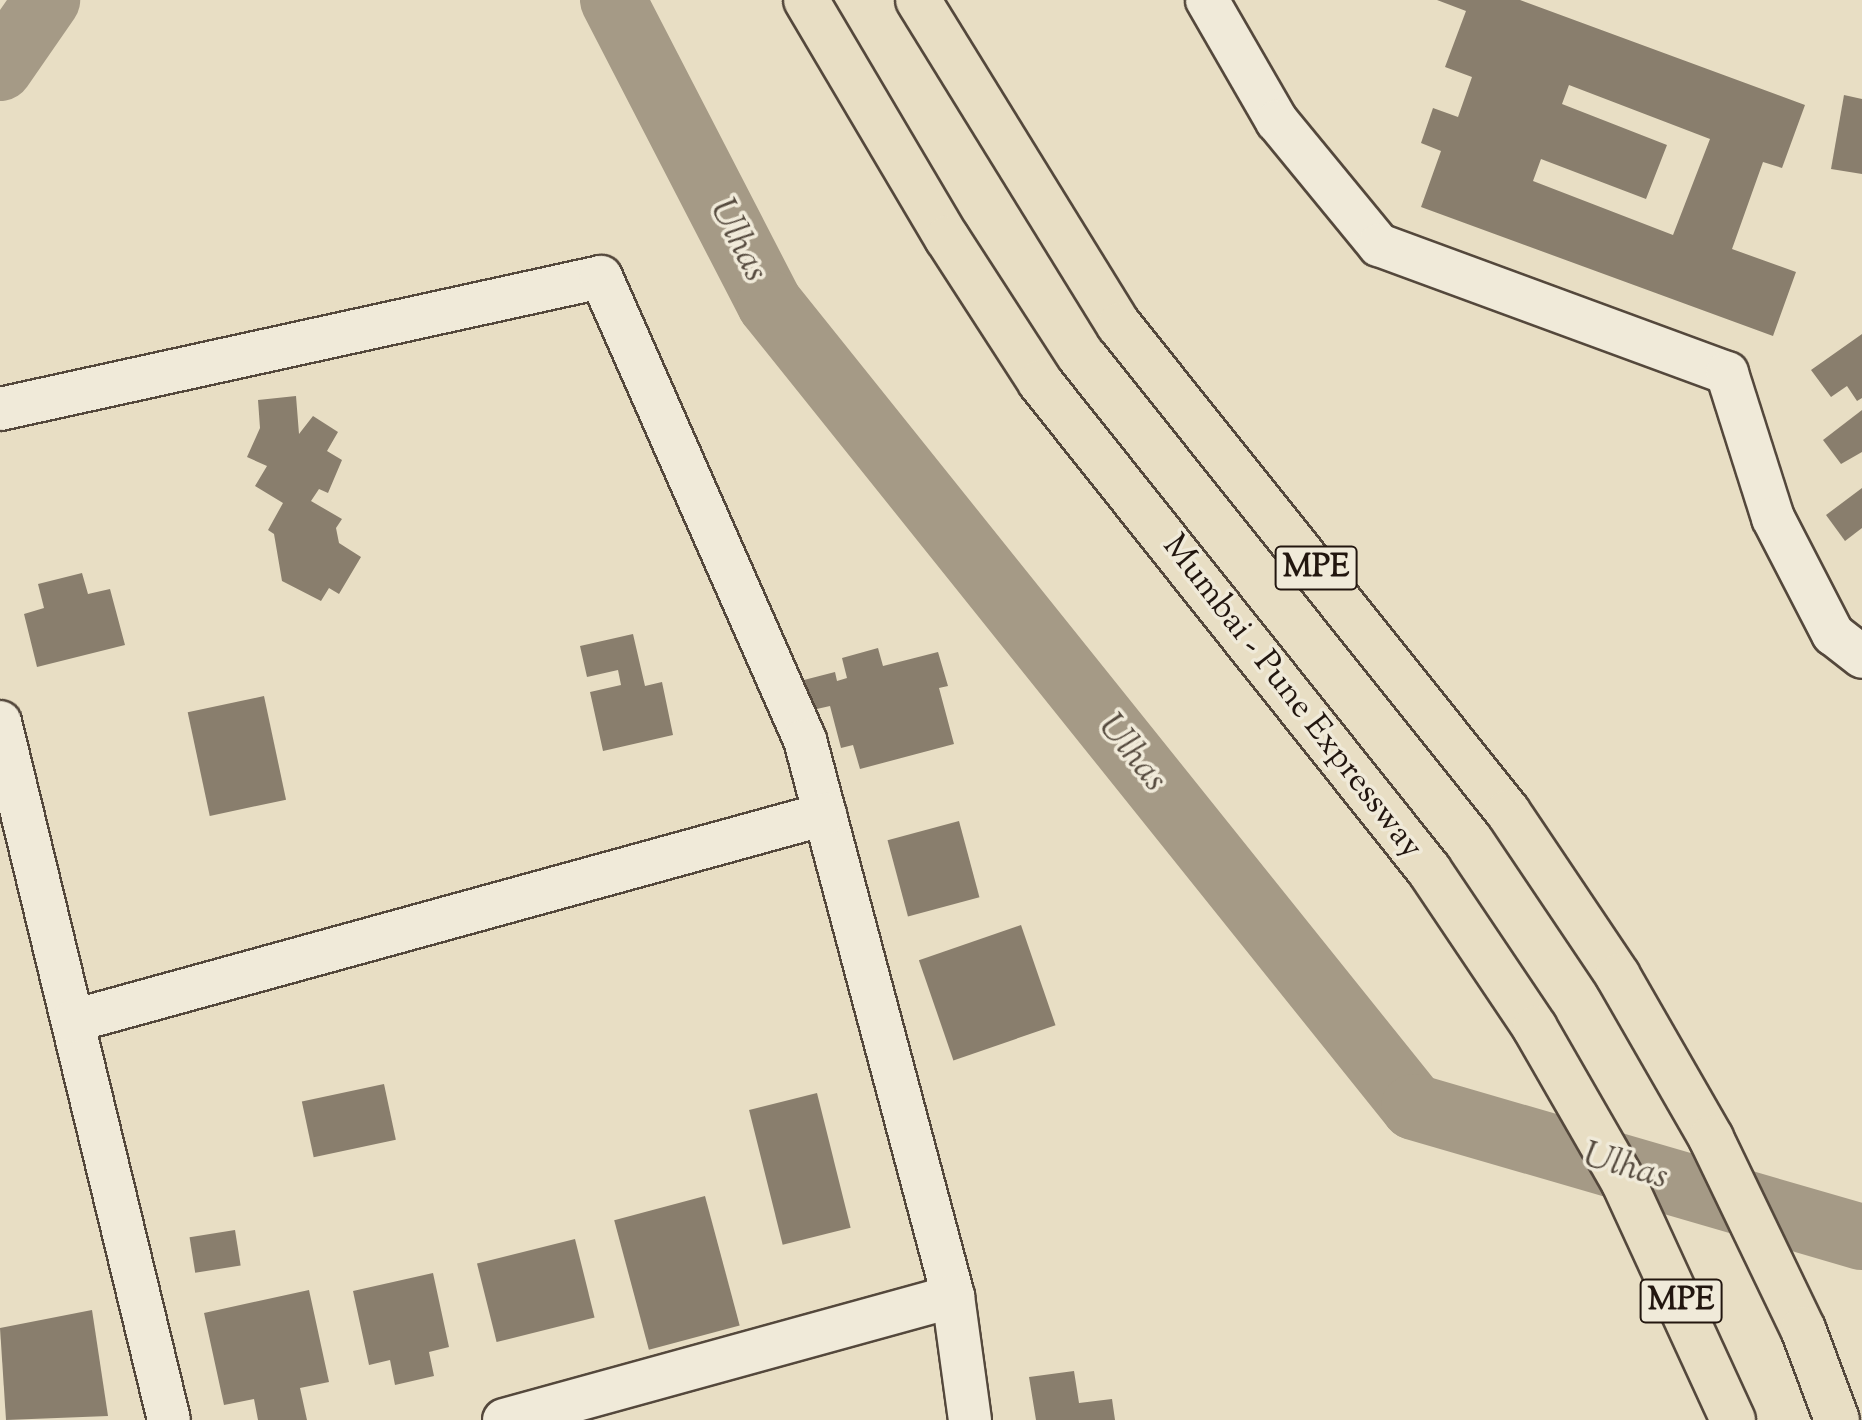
<!DOCTYPE html>
<html>
<head>
<meta charset="utf-8">
<style>
  body { margin:0 }
  #map { position:relative; width:1862px; height:1420px; overflow:hidden; background:#e8dec4; font-family:"Sorts Mill Goudy",serif }
  div>[style] { position:absolute }
  .river>* { height:66px; margin:-33px; padding:0 33px; transform-origin:33px; border-radius:33px; background:#a59a86 }
  .building>* { inset:0; background:#897e6d; transform-origin:0 0 }
  .roads { filter:drop-shadow(2px 0 #54483c) drop-shadow(-2px 0 #54483c) drop-shadow(0 2px #54483c) drop-shadow(0 -2px #54483c) }
  .minor>* { height:42px; margin:-21px; padding:0 21px; transform-origin:21px; border-radius:21px; background:#f0ead9 }
  .highway>* { height:44px; margin:-22px; padding:0 22px; transform-origin:22px; border-radius:22px; background:#e8dec4 }
  span { translate:-50% -50%; white-space:nowrap; text-align:center; line-height:1.15; -webkit-text-stroke:7px #f0ead9; paint-order:stroke }
  .shield-label span { padding:2px 6px; background:#f0ead9; border:2px solid; border-radius:6px; -webkit-text-stroke-width:0 }
  .shield-label { font-size:32px; color:#22160f; font-weight:700 }
  .street-label { font-size:34px; color:#22160f }
  .water-label { font-size:36px; color:#564b3f; font-style:italic }
</style>
</head>
<body>
<div id="map">
  <div class="river">
    <div style="left:613px;top:0;width:342px;rotate:62.7deg"></div>
    <div style="left:770px;top:304px;width:1029px;rotate:51.27deg"></div>
    <div style="left:1414px;top:1107px;width:466px;rotate:16.2deg"></div>
    <div style="left:0;top:68px;width:83px;rotate:-55.3deg"></div>
  </div>
  <div class="building">
    <div style="clip-path:polygon(evenodd,1437px 0,1520px 0,1805px 105px,1782px 168px,1763px 162px,1732px 249px,1796px 272px,1773px 336px,1421px 207px,1441px 151px,1421px 143px,1433px 108px,1458px 117px,1472px 77px,1445px 67px,1466px 11px,1437px 0,1569px 85px,1710px 139px,1673px 235px,1533px 181px,1541px 159px,1646px 199px,1667px 145px,1562px 104px,1569px 85px)"></div>
    <div style="clip-path:polygon(1844px 95px,1862px 99px,1862px 174px,1831px 169px)"></div>
    <div style="clip-path:polygon(1862px 334px,1862px 398px,1857px 401px,1847px 386px,1831px 397px,1811px 370px)"></div>
    <div style="clip-path:polygon(296px 396px,299px 434px,313px 416px,338px 432px,327px 451px,342px 460px,328px 493px,319px 489px,311px 501px,342px 519px,336px 528px,339px 543px,361px 557px,339px 594px,329px 588px,321px 601px,282px 581px,274px 534px,268px 530px,283px 503px,255px 486px,267px 466px,247px 457px,260px 428px,258px 400px)"></div>
    <div style="clip-path:polygon(1862px 410px,1862px 452px,1841px 464px,1823px 440px)"></div>
    <div style="clip-path:polygon(1862px 488px,1862px 528px,1845px 541px,1826px 515px)"></div>
    <div style="clip-path:polygon(82px 573px,88px 594px,110px 589px,125px 645px,37px 667px,24px 614px,44px 608px,38px 584px)"></div>
    <div style="clip-path:polygon(633px 634px,645px 686px,662px 682px,673px 735px,603px 751px,590px 692px,621px 685px,618px 670px,587px 677px,580px 646px)"></div>
    <div style="clip-path:polygon(878px 648px,883px 666px,938px 652px,948px 686px,939px 688px,954px 744px,860px 769px,853px 745px,841px 748px,830px 706px,808px 711px,800px 681px,835px 672px,837px 681px,847px 678px,842px 658px)"></div>
    <div style="left:264px;top:696px;width:106px;height:78px;rotate:78deg"></div>
    <div style="left:959px;top:821px;width:79px;height:74px;rotate:75deg"></div>
    <div style="left:1021px;top:925px;width:106px;height:108px;rotate:71deg"></div>
    <div style="left:384px;top:1084px;width:57px;height:84px;rotate:78deg"></div>
    <div style="left:817px;top:1093px;width:139px;height:70px;rotate:76deg"></div>
    <div style="left:705px;top:1196px;width:134px;height:94px;rotate:75deg"></div>
    <div style="left:235px;top:1230px;width:36px;height:46px;rotate:81deg"></div>
    <div style="left:575px;top:1239px;width:81px;height:101px;rotate:76deg"></div>
    <div style="clip-path:polygon(433px 1273px,449px 1347px,429px 1352px,434px 1376px,395px 1385px,390px 1360px,369px 1365px,353px 1291px)"></div>
    <div style="clip-path:polygon(309px 1290px,329px 1382px,300px 1388px,307px 1420px,258px 1420px,254px 1399px,224px 1405px,204px 1313px)"></div>
    <div style="clip-path:polygon(92px 1310px,108px 1416px,6px 1420px,0 1328px)"></div>
    <div style="clip-path:polygon(1074px 1371px,1079px 1403px,1112px 1399px,1115px 1420px,1036px 1420px,1029px 1377px)"></div>
  </div>
  <div class="roads">
    <div class="minor">
      <div style="left:1207px;top:0;width:140px;rotate:60deg"></div>
      <div style="left:1277px;top:121px;width:161px;rotate:50.6deg"></div>
      <div style="left:1379px;top:245px;width:371px;rotate:20.2deg"></div>
      <div style="left:1727px;top:373px;width:152px;rotate:72.4deg"></div>
      <div style="left:1773px;top:518px;width:131px;rotate:62.7deg"></div>
      <div style="left:1833px;top:634px;width:37px;rotate:38deg"></div>
      <div style="left:0;top:409px;width:615px;rotate:-12.39deg"></div>
      <div style="left:601px;top:277px;width:506px;rotate:66.22deg"></div>
      <div style="left:805px;top:740px;width:575px;rotate:75.09deg"></div>
      <div style="left:953px;top:1296px;width:125px;rotate:82.2deg"></div>
      <div style="left:0;top:722px;width:718px;rotate:76.39deg"></div>
      <div style="left:73px;top:1021px;width:780px;rotate:-15.39deg"></div>
      <div style="left:504px;top:1420px;width:466px;rotate:-15.4deg"></div>
    </div>
    <div class="highway">
      <div style="left:806px;top:0;width:277px;rotate:59.4deg"></div>
      <div style="left:947px;top:238px;width:171px;rotate:57.1deg"></div>
      <div style="left:1040px;top:382px;width:624px;rotate:51.44deg"></div>
      <div style="left:1429px;top:870px;width:190px;rotate:56.1deg"></div>
      <div style="left:1535px;top:1028px;width:179px;rotate:60.1deg"></div>
      <div style="left:1624px;top:1183px;width:261px;rotate:65.3deg"></div>
      <div style="left:918px;top:0;width:382px;rotate:58.3deg"></div>
      <div style="left:1119px;top:325px;width:623px;rotate:51.38deg"></div>
      <div style="left:1508px;top:812px;width:197px;rotate:56.1deg"></div>
      <div style="left:1618px;top:976px;width:187px;rotate:60.1deg"></div>
      <div style="left:1711px;top:1138px;width:212px;rotate:64.3deg"></div>
      <div style="left:1803px;top:1329px;width:97px;rotate:69.5deg"></div>
    </div>
  </div>
  <div class="shield-label">
    <span style="left:1316px;top:568px">MPE</span>
    <span style="left:1681px;top:1301px">MPE</span>
  </div>
  <div class="street-label">
    <span style="left:1292px;top:697px;rotate:52deg">Mumbai - Pune Expressway</span>
  </div>
  <div class="water-label">
    <span style="left:737px;top:241px;rotate:63deg">Ulhas</span>
    <span style="left:1131px;top:754px;rotate:51deg">Ulhas</span>
    <span style="left:1625px;top:1168px;rotate:16deg">Ulhas</span>
  </div>
</div>
</body>
</html>
